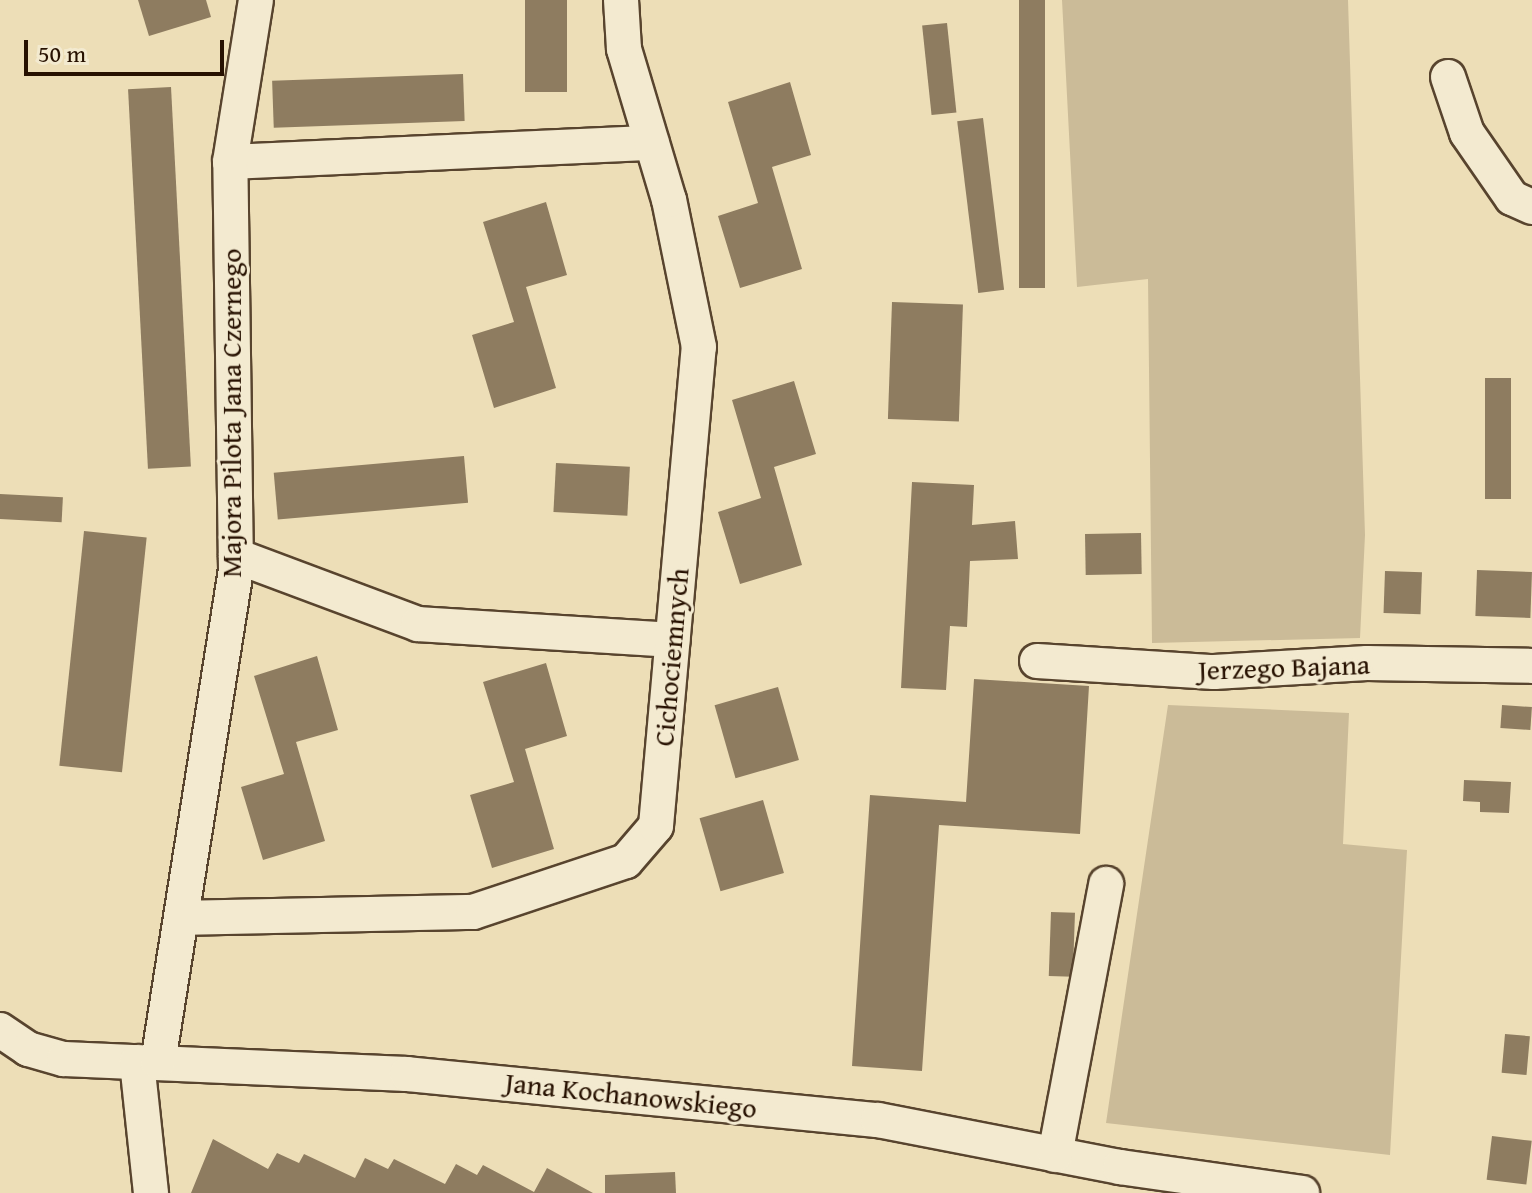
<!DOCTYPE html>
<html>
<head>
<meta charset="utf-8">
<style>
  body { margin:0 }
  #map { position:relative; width:1532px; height:1193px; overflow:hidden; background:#eddeb7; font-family:"Gentium Book Plus",serif }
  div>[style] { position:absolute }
  .green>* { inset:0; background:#cbbb98 }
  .building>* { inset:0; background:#8e7c60; transform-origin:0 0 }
  .roads { filter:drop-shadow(2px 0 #58442e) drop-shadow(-2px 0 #58442e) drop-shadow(0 2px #58442e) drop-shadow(0 -2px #58442e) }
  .minor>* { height:34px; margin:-17px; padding:0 17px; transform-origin:17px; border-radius:17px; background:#f3ead0 }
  span { translate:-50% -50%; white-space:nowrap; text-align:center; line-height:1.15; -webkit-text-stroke:6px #f3ead0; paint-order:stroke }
  .street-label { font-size:28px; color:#271101 }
  .scale { position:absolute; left:24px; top:40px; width:200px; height:36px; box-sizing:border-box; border:4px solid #271101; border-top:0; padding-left:10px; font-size:24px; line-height:28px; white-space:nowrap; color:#271101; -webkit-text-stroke:6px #f3ead0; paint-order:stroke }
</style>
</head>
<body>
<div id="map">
  <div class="green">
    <div style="clip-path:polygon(1062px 0,1348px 0,1365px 535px,1360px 638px,1152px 643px,1148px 279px,1077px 287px)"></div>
    <div style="clip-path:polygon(1168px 705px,1349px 713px,1343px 844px,1407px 850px,1390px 1155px,1106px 1123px)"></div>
  </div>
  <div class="building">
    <div style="clip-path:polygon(138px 0,206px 0,211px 17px,149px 36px)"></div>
    <div style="left:525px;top:0;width:42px;height:92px"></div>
    <div style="left:1019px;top:0;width:26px;height:288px"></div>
    <div style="left:947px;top:23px;width:90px;height:25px;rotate:84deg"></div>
    <div style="left:463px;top:74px;width:47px;height:191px;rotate:88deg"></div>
    <div style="clip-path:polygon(790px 82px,811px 155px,772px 167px,802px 269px,740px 288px,718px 216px,758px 203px,728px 102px)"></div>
    <div style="left:171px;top:87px;width:380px;height:43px;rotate:87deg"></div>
    <div style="left:983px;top:118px;width:173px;height:26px;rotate:83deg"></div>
    <div style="clip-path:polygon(546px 202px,567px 275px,526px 287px,556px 388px,494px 408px,472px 335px,514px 322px,483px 222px)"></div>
    <div style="left:892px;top:302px;width:71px;height:117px;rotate:2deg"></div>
    <div style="left:1485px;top:378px;width:26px;height:121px"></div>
    <div style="clip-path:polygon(794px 381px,816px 454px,774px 467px,802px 565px,740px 584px,718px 512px,761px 498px,732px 400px)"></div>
    <div style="left:464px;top:456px;width:47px;height:191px;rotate:85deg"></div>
    <div style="left:556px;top:463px;width:74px;height:49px;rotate:3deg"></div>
    <div style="clip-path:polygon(912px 482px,974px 485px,972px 525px,1015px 521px,1018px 559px,970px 561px,967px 627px,950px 626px,946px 690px,901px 688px)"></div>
    <div style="left:0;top:494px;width:63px;height:25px;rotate:3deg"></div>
    <div style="left:84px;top:531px;width:63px;height:236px;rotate:6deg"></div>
    <div style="left:1141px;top:533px;width:41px;height:56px;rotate:89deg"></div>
    <div style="left:1477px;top:570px;width:55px;height:46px;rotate:2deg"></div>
    <div style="left:1385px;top:571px;width:37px;height:42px;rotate:2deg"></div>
    <div style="clip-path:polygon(317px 656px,338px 730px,296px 742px,325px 841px,263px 860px,241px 787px,284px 774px,254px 676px)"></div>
    <div style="clip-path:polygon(546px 663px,567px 736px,525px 749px,554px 849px,492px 868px,470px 795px,514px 782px,483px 682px)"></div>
    <div style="clip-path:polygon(974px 679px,1089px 686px,1080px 834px,939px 825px,922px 1071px,852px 1066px,870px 795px,966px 802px)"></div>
    <div style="left:778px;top:687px;width:76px;height:66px;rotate:74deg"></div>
    <div style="left:1502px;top:705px;width:30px;height:23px;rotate:4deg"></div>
    <div style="clip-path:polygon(1464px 780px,1511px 782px,1509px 813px,1480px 812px,1480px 802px,1463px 801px)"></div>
    <div style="left:763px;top:800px;width:76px;height:66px;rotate:74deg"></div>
    <div style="left:1051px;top:912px;width:24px;height:64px;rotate:2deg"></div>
    <div style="left:1505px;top:1034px;width:25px;height:39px;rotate:5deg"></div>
    <div style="left:1492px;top:1136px;width:40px;height:44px;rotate:7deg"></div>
    <div style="clip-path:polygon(213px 1139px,268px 1169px,277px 1153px,299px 1163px,304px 1154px,355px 1178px,365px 1158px,388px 1169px,394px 1159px,445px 1184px,456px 1164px,477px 1175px,483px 1165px,534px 1192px,547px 1168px,593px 1193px,191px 1193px)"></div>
    <div style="clip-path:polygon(675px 1172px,676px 1193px,605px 1193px,605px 1175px)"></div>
  </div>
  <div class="roads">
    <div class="minor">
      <div style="left:1448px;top:77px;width:59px;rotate:71.3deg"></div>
      <div style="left:1467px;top:133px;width:79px;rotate:55.3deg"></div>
      <div style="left:1512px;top:198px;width:22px;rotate:24deg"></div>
      <div style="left:230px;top:162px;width:422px;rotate:-2.6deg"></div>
      <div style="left:236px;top:556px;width:194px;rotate:20.5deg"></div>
      <div style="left:418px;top:624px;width:255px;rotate:3.6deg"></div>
      <div style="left:1037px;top:661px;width:177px;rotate:3.6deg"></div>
      <div style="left:1214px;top:672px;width:153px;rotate:-3.4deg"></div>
      <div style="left:1367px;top:663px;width:165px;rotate:1deg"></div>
      <div style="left:182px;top:918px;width:291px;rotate:-1.2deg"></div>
      <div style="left:473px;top:912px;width:161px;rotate:-18.4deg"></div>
      <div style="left:626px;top:861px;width:46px;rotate:-49.4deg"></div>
      <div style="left:656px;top:826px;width:481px;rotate:-84.9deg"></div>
      <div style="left:699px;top:347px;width:150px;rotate:-101.5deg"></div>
      <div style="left:669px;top:200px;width:158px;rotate:-106.6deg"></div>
      <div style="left:624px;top:49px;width:49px;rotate:-93.5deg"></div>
      <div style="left:0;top:1030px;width:34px;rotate:34deg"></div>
      <div style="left:28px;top:1049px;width:37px;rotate:16deg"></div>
      <div style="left:64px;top:1059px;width:343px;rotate:2.5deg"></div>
      <div style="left:407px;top:1074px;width:473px;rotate:5.6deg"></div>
      <div style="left:878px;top:1120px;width:247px;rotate:11deg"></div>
      <div style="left:1120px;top:1167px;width:184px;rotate:8.1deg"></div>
      <div style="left:137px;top:1062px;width:132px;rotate:83.9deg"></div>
      <div style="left:158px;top:1062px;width:499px;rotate:-81deg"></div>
      <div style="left:236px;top:569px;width:407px;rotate:-90.8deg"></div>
      <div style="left:230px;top:162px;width:164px;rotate:-80.9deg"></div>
      <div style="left:1055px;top:1155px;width:276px;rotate:-79.3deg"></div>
    </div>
  </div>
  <div class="street-label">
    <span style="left:231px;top:413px;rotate:-90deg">Majora Pilota Jana Czernego</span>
    <span style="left:671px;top:657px;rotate:-85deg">Cichociemnych</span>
    <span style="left:1284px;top:667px;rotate:-2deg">Jerzego Bajana</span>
    <span style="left:631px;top:1095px;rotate:6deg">Jana Kochanowskiego</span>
  </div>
  <div class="scale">50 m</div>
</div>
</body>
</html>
